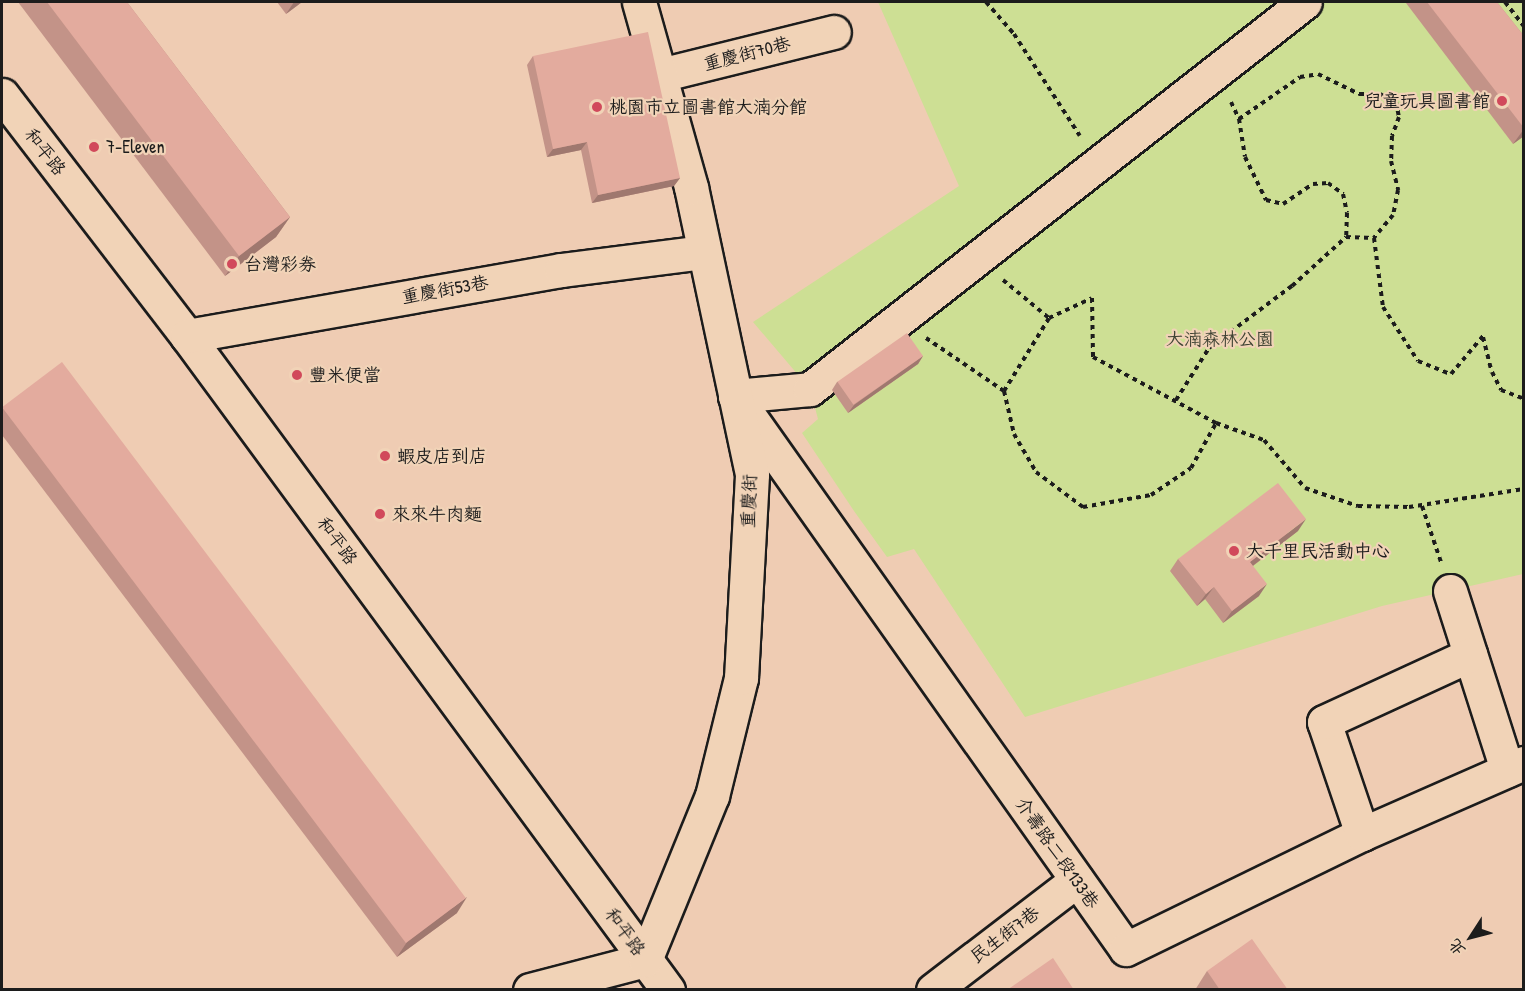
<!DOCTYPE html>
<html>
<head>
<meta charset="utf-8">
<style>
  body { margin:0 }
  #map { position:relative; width:1525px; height:991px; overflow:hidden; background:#efccb3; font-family:"Patrick Hand","LXGW WenKai TC",sans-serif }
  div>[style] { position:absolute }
  .green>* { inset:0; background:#cddf94 }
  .path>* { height:4px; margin-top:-2px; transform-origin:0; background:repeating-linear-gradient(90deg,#1c1c1c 0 4.5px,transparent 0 9px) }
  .roads { filter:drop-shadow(2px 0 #1c1c1c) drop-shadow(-2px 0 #1c1c1c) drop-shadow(0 2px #1c1c1c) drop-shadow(0 -2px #1c1c1c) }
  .minor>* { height:33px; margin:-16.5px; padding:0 16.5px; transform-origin:16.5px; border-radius:16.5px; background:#f1d3b7 }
  .wall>* { inset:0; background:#c39388 }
  .shaded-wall>* { inset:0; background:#9f786f }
  .building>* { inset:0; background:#e3ab9e; transform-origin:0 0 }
  .dots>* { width:16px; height:16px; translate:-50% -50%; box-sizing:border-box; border:3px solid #f1d3b7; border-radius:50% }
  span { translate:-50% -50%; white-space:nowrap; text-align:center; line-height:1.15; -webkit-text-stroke:4.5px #f1d3b7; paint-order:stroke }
  .street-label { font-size:18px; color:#1c1c1c }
  .poi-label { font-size:18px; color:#1c1c1c }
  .right { translate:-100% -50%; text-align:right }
  .left { translate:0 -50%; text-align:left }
  .park-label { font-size:18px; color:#3f4334 }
  .frame { position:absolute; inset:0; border:3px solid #1c1c1c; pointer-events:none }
  .north { position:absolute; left:1441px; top:907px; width:60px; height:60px; -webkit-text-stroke:4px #f1d3b7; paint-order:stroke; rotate:234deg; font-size:16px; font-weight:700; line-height:24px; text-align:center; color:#1c1c1c }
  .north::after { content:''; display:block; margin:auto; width:21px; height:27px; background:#1c1c1c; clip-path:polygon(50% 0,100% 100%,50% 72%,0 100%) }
</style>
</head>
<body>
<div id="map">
  <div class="green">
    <div style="clip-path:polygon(878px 2px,1523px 2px,1523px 574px,1382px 606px,1025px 717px,914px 549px,887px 557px,854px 511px,802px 433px,818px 419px,810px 389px,753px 322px,959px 186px)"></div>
  </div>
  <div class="path">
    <div style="left:986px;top:2px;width:43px;rotate:48.8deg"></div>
    <div style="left:1014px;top:34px;width:121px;rotate:57.1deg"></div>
    <div style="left:1505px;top:2px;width:31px;rotate:52deg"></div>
    <div style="left:1231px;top:102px;width:19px;rotate:65deg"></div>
    <div style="left:1239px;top:119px;width:38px;rotate:81deg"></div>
    <div style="left:1245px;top:157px;width:48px;rotate:64deg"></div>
    <div style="left:1266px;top:200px;width:17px;rotate:13deg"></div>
    <div style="left:1283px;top:204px;width:36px;rotate:-34deg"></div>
    <div style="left:1313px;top:184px;width:15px;rotate:-4deg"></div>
    <div style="left:1328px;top:183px;width:19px;rotate:36deg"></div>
    <div style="left:1343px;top:194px;width:19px;rotate:78deg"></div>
    <div style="left:1347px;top:213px;width:24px;rotate:92deg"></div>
    <div style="left:1346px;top:237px;width:28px;rotate:2deg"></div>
    <div style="left:1239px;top:119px;width:74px;rotate:-34.5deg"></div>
    <div style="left:1300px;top:77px;width:18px;rotate:-9deg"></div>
    <div style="left:1318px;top:74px;width:46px;rotate:26deg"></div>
    <div style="left:1359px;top:94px;width:21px"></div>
    <div style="left:1380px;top:94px;width:18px;rotate:27deg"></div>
    <div style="left:1396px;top:102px;width:15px;rotate:79deg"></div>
    <div style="left:1399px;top:117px;width:20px;rotate:110deg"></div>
    <div style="left:1392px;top:136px;width:25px;rotate:92deg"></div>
    <div style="left:1391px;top:161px;width:30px;rotate:76deg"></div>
    <div style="left:1398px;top:190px;width:25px;rotate:101deg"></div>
    <div style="left:1393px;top:215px;width:30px;rotate:130deg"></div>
    <div style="left:1374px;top:238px;width:70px;rotate:82.6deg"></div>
    <div style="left:1383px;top:307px;width:64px;rotate:57.1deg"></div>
    <div style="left:1418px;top:361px;width:35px;rotate:22deg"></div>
    <div style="left:1451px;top:374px;width:50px;rotate:-49.9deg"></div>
    <div style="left:1003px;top:280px;width:60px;rotate:39.6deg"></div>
    <div style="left:1483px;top:337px;width:36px;rotate:76deg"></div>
    <div style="left:1492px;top:372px;width:20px;rotate:63deg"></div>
    <div style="left:1501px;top:390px;width:25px;rotate:21deg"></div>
    <div style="left:926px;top:338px;width:94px;rotate:34.2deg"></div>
    <div style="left:1004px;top:391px;width:44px;rotate:76.9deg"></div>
    <div style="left:1014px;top:434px;width:44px;rotate:59.9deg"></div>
    <div style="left:1036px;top:472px;width:59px;rotate:36.7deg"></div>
    <div style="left:1083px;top:507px;width:69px;rotate:-10deg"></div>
    <div style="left:1151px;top:495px;width:48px;rotate:-34deg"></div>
    <div style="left:1191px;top:468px;width:51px;rotate:-60.9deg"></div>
    <div style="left:1004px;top:391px;width:86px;rotate:-58.3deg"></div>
    <div style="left:1049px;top:318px;width:47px;rotate:-24.9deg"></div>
    <div style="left:1092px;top:298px;width:59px;rotate:89deg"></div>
    <div style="left:1093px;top:357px;width:140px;rotate:28.2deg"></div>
    <div style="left:1216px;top:423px;width:51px;rotate:19.5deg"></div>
    <div style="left:1264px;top:440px;width:63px;rotate:49.5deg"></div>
    <div style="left:1305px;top:488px;width:56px;rotate:18.8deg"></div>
    <div style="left:1358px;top:506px;width:51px;rotate:1.1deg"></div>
    <div style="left:1409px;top:507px;width:116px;rotate:-8.9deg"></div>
    <div style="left:1176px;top:400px;width:62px;rotate:-57.6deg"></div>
    <div style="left:1209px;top:348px;width:104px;rotate:-36.8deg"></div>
    <div style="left:1292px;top:286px;width:73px;rotate:-42.2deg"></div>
    <div style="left:1422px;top:506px;width:59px;rotate:71.3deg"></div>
  </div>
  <div class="roads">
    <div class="minor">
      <div style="left:660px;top:75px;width:179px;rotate:-13.9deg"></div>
      <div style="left:2px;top:95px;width:304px;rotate:52.5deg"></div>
      <div style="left:187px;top:336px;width:812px;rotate:53.67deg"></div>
      <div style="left:187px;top:336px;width:380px;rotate:-10deg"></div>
      <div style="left:561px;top:270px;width:144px;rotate:-7.2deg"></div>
      <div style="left:735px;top:396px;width:677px;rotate:54.74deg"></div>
      <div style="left:1126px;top:949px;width:263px;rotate:-26deg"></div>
      <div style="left:1362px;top:834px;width:177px;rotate:-23.7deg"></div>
      <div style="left:735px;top:396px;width:75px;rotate:-5.3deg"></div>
      <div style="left:810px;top:389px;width:628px;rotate:-38.02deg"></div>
      <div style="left:1450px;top:591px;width:188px;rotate:72.3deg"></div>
      <div style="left:1362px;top:834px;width:118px;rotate:-108.7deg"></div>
      <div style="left:1324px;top:722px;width:161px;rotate:-24.7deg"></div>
      <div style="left:530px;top:990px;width:119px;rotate:-14.6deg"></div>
      <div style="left:645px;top:960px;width:177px;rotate:-67.8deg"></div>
      <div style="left:712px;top:796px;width:122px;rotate:-76.2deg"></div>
      <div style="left:741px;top:678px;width:204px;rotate:-86.9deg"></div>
      <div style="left:752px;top:474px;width:293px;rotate:-102deg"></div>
      <div style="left:691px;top:187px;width:192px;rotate:-105.7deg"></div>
      <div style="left:933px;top:990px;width:181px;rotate:-37.4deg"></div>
    </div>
  </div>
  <div class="wall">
    <div style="clip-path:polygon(18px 2px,127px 2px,290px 217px,276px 237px,225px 276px)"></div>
    <div style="clip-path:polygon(277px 2px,302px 2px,286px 14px)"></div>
    <div style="clip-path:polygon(1407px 2px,1497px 2px,1524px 36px,1524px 136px,1513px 144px,1406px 3px)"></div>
    <div style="clip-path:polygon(533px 56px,680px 178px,674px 186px,592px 203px,581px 150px,547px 157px,527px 65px)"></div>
    <div style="clip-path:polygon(923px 356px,918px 364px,848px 413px,832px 390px,837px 382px)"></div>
    <div style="clip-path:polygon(2px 407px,457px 913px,397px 957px,2px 435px)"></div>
    <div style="clip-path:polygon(1298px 531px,1253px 566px,1259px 596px,1223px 623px,1205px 599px,1197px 606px,1170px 571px,1178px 559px)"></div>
    <div style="clip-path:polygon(1207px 971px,1288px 990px,1195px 990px)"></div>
  </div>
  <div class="shaded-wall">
    <div style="clip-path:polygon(294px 2px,302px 2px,286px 14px)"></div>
    <div style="clip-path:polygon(1524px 129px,1524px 136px,1513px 144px)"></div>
    <div style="clip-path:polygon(587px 142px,581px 150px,547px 157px,553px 149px)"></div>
    <div style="clip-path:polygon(680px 178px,674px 186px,592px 203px,598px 195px)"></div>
    <div style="clip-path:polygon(290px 217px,276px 237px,225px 276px,239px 256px)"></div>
    <div style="clip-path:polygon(923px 356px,918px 364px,848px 413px,854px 405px)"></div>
    <div style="clip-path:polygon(1306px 519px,1298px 531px,1242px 574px,1250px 562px)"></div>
    <div style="clip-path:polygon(1267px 584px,1259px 596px,1223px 623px,1232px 611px)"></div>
    <div style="clip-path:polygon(1214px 587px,1205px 599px,1197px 606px,1206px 594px)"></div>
    <div style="clip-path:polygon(467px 897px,457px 913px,397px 957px,407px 942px)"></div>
  </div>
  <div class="building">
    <div style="clip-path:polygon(47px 2px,127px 2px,290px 217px,239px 256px)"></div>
    <div style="clip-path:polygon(1427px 2px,1497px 2px,1524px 36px,1524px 128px)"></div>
    <div style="clip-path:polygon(648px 32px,680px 178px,598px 195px,587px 142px,553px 149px,533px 56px)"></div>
    <div style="left:907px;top:333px;width:28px;height:85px;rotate:55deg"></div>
    <div style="left:62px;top:362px;width:671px;height:75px;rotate:53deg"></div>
    <div style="clip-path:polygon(1278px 483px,1306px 519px,1250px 562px,1267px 584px,1232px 611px,1214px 587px,1206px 594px,1178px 559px)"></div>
    <div style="clip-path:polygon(1252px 939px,1288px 990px,1220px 990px,1207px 971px)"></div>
    <div style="clip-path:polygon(1053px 958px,1074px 990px,1007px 990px)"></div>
  </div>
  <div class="dots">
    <div style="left:1502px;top:101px;background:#d1495b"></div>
    <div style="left:597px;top:107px;background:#d1495b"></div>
    <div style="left:94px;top:147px;background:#d1495b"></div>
    <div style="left:232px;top:264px;background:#d1495b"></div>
    <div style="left:297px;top:375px;background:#d1495b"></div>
    <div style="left:385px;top:456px;background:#d1495b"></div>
    <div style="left:380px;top:514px;background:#d1495b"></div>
    <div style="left:1234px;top:551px;background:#d1495b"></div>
  </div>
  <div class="street-label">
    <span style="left:747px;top:54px;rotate:-14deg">重慶街70巷</span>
    <span style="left:45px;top:152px;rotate:52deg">和平路</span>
    <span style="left:445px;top:290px;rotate:-10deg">重慶街53巷</span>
    <span style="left:749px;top:501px;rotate:-88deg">重慶街</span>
    <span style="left:337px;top:541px;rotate:54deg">和平路</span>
    <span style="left:1057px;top:853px;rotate:55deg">介壽路二段133巷</span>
    <span style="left:625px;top:932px;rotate:54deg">和平路</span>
    <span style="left:1005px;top:935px;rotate:-37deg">民生街7巷</span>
  </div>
  <div class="poi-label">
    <span class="right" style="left:1490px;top:101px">兒童玩具圖書館</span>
    <span class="left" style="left:609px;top:107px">桃園市立圖書館大湳分館</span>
    <span class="left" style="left:106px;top:147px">7-Eleven</span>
    <span class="left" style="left:244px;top:264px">台灣彩券</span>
    <span class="left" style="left:309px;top:375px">豐米便當</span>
    <span class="left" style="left:397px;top:456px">蝦皮店到店</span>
    <span class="left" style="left:392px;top:514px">來來牛肉麵</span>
    <span class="left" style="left:1246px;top:551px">大千里民活動中心</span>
  </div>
  <div class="park-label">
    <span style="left:1220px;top:339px">大湳森林公園</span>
  </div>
  <div class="frame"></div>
  <div class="north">北</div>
</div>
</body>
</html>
